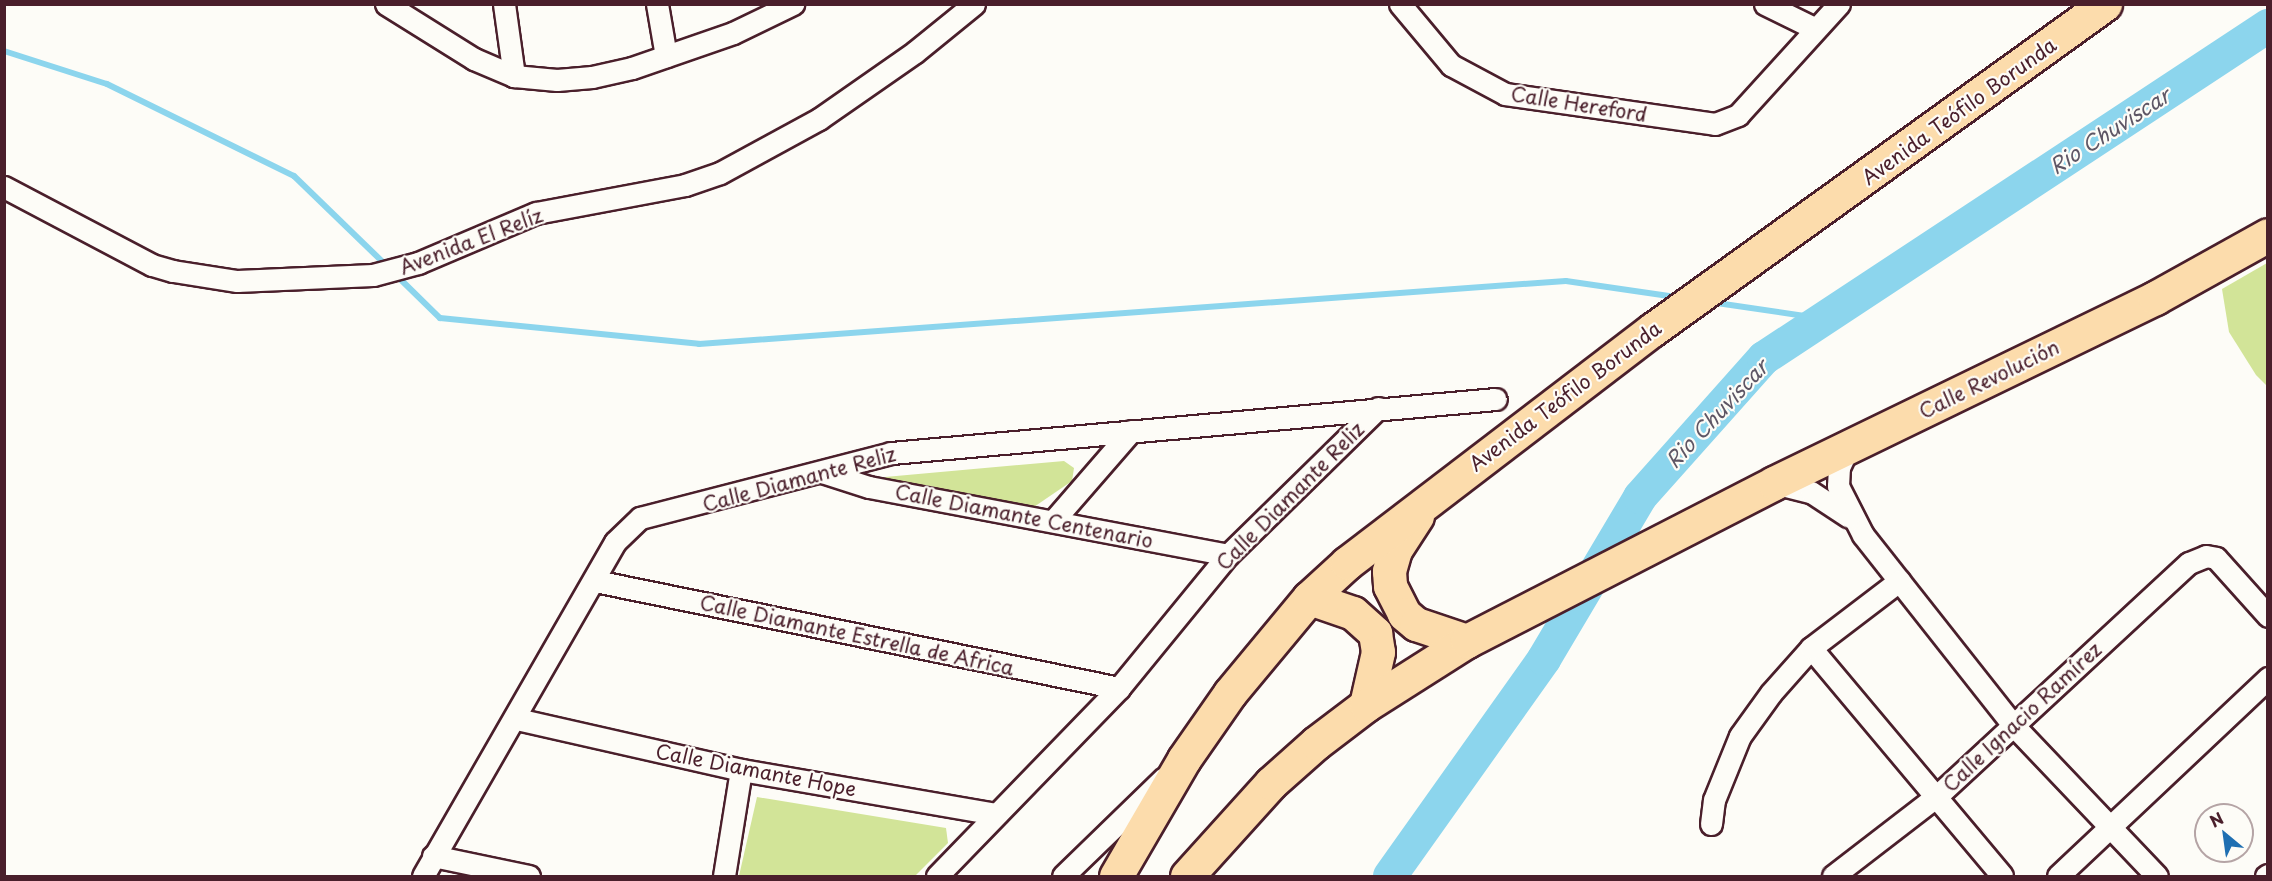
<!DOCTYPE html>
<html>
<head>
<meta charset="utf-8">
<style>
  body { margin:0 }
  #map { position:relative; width:2272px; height:881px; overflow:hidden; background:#fdfcf7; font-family:"Playpen Sans",sans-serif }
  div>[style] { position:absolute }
  .green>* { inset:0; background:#d2e498 }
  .stream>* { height:6px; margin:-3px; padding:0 3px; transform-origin:3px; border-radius:3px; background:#8cd5ed }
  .river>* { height:34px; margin:-17px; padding:0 17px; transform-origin:17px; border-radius:17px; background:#8cd5ed }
  .roads { filter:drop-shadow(2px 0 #4a1f2b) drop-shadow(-2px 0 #4a1f2b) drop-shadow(0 2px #4a1f2b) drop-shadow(0 -2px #4a1f2b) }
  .street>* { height:21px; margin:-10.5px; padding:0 10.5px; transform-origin:10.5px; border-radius:10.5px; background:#fdfcf7 }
  .primary>* { height:33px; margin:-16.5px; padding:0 16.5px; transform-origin:16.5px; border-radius:16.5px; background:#fcdcac }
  span { translate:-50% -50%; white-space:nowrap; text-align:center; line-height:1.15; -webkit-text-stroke:4.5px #fdfcf7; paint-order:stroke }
  .street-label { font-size:20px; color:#4a1f2b }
  .water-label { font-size:21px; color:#5e5665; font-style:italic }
  .frame { position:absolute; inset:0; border:6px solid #4a1f2b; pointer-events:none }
  .north { position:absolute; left:2194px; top:803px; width:60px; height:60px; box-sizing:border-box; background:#fdfcf7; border:2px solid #b5a4a5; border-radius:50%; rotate:331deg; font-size:16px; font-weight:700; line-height:24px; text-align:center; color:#4a1f2b }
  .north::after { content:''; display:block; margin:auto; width:21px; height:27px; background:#1f6fb2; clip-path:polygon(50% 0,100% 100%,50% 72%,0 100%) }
</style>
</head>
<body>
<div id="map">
  <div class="green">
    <div style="clip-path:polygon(2267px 263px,2267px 386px,2256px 375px,2229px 332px,2222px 289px)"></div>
    <div style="clip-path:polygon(1064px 461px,1074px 468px,1072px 481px,1028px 511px,886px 487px,885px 477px)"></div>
    <div style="clip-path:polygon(757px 797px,946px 828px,948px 843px,915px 876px,739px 876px)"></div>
  </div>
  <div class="stream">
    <div style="left:4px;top:51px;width:108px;rotate:17.8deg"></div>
    <div style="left:107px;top:84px;width:208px;rotate:26.2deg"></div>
    <div style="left:294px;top:176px;width:131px;rotate:44.1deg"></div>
    <div style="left:395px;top:274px;width:63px;rotate:44.4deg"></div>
    <div style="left:440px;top:318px;width:260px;rotate:5.7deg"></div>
    <div style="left:699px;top:344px;width:869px;rotate:-4.16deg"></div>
    <div style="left:1566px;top:281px;width:111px;rotate:8.3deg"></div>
    <div style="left:1710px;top:302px;width:116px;rotate:8.4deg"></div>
  </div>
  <div class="river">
    <div style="left:1390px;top:876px;width:266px;rotate:-54.6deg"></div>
    <div style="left:1544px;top:659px;width:188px;rotate:-59.3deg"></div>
    <div style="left:1640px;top:497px;width:186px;rotate:-48.3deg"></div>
    <div style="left:1764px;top:358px;width:604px;rotate:-33.37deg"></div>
  </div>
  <div class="roads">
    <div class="street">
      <div style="left:386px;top:4px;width:104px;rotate:32deg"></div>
      <div style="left:474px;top:59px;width:43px;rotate:23deg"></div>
      <div style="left:514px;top:76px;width:43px;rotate:5.3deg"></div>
      <div style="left:557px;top:80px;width:35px;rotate:-5deg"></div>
      <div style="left:592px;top:77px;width:41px;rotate:-12.7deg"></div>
      <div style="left:632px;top:68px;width:107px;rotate:-19.1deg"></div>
      <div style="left:733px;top:33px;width:67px;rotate:-25.8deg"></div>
      <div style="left:504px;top:4px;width:73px;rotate:82.1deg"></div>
      <div style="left:657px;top:4px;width:53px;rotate:80.2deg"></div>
      <div style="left:1400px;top:4px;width:80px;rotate:50.1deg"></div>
      <div style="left:1451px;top:65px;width:61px;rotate:28.2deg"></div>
      <div style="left:1505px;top:94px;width:212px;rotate:8.1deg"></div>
      <div style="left:1715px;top:124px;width:25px;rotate:-21deg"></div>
      <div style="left:1738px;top:115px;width:150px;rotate:-47.7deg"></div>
      <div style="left:1765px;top:4px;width:55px;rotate:26.1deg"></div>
      <div style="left:4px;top:187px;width:167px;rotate:27.8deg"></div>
      <div style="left:152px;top:265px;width:22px;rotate:16deg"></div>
      <div style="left:173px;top:271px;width:65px;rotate:8.9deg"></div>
      <div style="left:237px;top:281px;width:136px;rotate:-2.5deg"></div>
      <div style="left:373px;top:275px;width:47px;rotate:-14.9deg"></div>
      <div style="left:418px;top:263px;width:128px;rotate:-23deg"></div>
      <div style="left:536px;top:213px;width:152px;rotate:-10.6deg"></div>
      <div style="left:685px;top:185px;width:37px;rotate:-19deg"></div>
      <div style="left:720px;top:173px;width:113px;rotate:-28.6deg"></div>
      <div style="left:819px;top:119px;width:117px;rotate:-34.9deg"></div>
      <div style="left:915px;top:52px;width:76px;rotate:-39.1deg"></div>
      <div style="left:1849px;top:446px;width:23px;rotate:115deg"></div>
      <div style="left:1839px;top:467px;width:19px;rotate:93deg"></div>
      <div style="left:1838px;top:486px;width:55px;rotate:63deg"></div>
      <div style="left:1863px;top:535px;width:243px;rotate:51.7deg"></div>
      <div style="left:2014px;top:726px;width:207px;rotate:46.4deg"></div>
      <div style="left:822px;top:472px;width:49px;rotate:17.7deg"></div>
      <div style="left:869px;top:487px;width:365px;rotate:10.7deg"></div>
      <div style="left:1774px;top:483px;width:38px;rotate:14deg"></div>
      <div style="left:1811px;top:492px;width:45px;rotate:33.3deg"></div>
      <div style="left:1053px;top:521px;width:119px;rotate:-49.1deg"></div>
      <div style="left:595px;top:581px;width:535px;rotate:11.54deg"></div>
      <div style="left:1811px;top:648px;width:297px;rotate:50deg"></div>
      <div style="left:517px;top:719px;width:230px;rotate:12.8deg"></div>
      <div style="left:741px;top:770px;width:259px;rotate:9.8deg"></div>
      <div style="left:1711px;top:824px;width:24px;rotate:-83deg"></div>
      <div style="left:1714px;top:800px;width:69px;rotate:-67.9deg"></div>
      <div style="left:1740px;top:736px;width:53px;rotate:-54.2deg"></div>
      <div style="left:1771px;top:693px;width:60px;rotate:-48.4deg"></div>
      <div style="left:1811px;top:648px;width:111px;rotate:-37.3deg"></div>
      <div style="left:433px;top:856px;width:98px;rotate:11.8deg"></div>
      <div style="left:423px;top:876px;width:385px;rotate:-60.1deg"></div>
      <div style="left:615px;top:542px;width:35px;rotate:-44deg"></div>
      <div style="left:640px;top:518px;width:259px;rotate:-14.5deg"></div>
      <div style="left:891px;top:453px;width:607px;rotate:-5.1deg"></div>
      <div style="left:724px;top:876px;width:107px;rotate:-80.9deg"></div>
      <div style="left:937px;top:876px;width:262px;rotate:-45.9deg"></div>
      <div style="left:1119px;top:688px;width:172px;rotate:-50.7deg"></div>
      <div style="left:1228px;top:555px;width:210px;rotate:-44.4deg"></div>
      <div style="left:1063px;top:876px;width:141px;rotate:-44.1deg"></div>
      <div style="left:1833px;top:876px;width:131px;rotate:-37.6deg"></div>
      <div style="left:1937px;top:796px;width:343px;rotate:-42.8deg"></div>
      <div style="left:2189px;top:563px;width:18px;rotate:-22deg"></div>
      <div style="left:2206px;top:556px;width:10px;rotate:11deg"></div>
      <div style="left:2216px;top:558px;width:78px;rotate:48.1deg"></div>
      <div style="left:2058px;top:876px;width:289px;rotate:-43.3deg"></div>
      <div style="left:2266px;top:876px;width:2px;rotate:-27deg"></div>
    </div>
    <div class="primary">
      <div style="left:1417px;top:516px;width:40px;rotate:122.9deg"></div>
      <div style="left:1395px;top:550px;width:22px;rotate:106deg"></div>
      <div style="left:1389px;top:571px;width:15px;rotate:86deg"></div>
      <div style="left:1390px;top:586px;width:31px;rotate:63deg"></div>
      <div style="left:1404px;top:614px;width:16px;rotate:40deg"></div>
      <div style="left:1416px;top:624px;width:54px;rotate:18.4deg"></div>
      <div style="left:1309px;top:598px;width:46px;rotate:18.8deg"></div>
      <div style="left:1353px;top:613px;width:30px;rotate:42deg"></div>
      <div style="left:1375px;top:633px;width:19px;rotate:81deg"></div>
      <div style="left:1378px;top:652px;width:54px;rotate:102.8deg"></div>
      <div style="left:1116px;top:876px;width:135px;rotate:-59.8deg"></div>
      <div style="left:1184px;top:759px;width:80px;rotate:-55.1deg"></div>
      <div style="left:1230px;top:693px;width:124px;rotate:-50.3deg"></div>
      <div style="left:1309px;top:598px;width:52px;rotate:-42.6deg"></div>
      <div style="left:1347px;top:563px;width:384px;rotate:-37.4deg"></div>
      <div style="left:1652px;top:330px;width:558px;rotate:-35.74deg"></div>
      <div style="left:1187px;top:876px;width:125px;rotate:-47.9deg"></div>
      <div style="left:1271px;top:783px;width:60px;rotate:-41.6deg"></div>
      <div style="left:1316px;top:743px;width:63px;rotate:-37.2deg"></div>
      <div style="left:1366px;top:705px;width:120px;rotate:-32.4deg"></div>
      <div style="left:1467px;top:641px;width:345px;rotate:-27.2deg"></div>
      <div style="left:1774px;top:483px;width:424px;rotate:-25.9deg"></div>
      <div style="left:2155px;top:298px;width:129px;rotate:-29.1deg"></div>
    </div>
  </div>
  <div class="street-label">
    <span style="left:1579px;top:104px;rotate:9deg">Calle Hereford</span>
    <span style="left:1959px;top:111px;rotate:-36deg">Avenida Teófilo Borunda</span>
    <span style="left:471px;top:241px;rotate:-21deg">Avenida El Relíz</span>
    <span style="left:1989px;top:379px;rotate:-26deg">Calle Revolución</span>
    <span style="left:1565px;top:396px;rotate:-37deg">Avenida Teófilo Borunda</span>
    <span style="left:799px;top:479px;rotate:-15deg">Calle Diamante Reliz</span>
    <span style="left:1290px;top:496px;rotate:-45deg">Calle Diamante Reliz</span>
    <span style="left:1024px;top:516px;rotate:11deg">Calle Diamante Centenario</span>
    <span style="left:857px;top:635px;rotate:12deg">Calle Diamante Estrella de Africa</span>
    <span style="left:2022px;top:717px;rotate:-43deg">Calle Ignacio Ramírez</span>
    <span style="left:756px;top:770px;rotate:11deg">Calle Diamante Hope</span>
  </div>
  <div class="water-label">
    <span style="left:2109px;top:130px;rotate:-33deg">Rio Chuviscar</span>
    <span style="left:1716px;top:413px;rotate:-47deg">Rio Chuviscar</span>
  </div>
  <div class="frame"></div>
  <div class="north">N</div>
</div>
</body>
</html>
